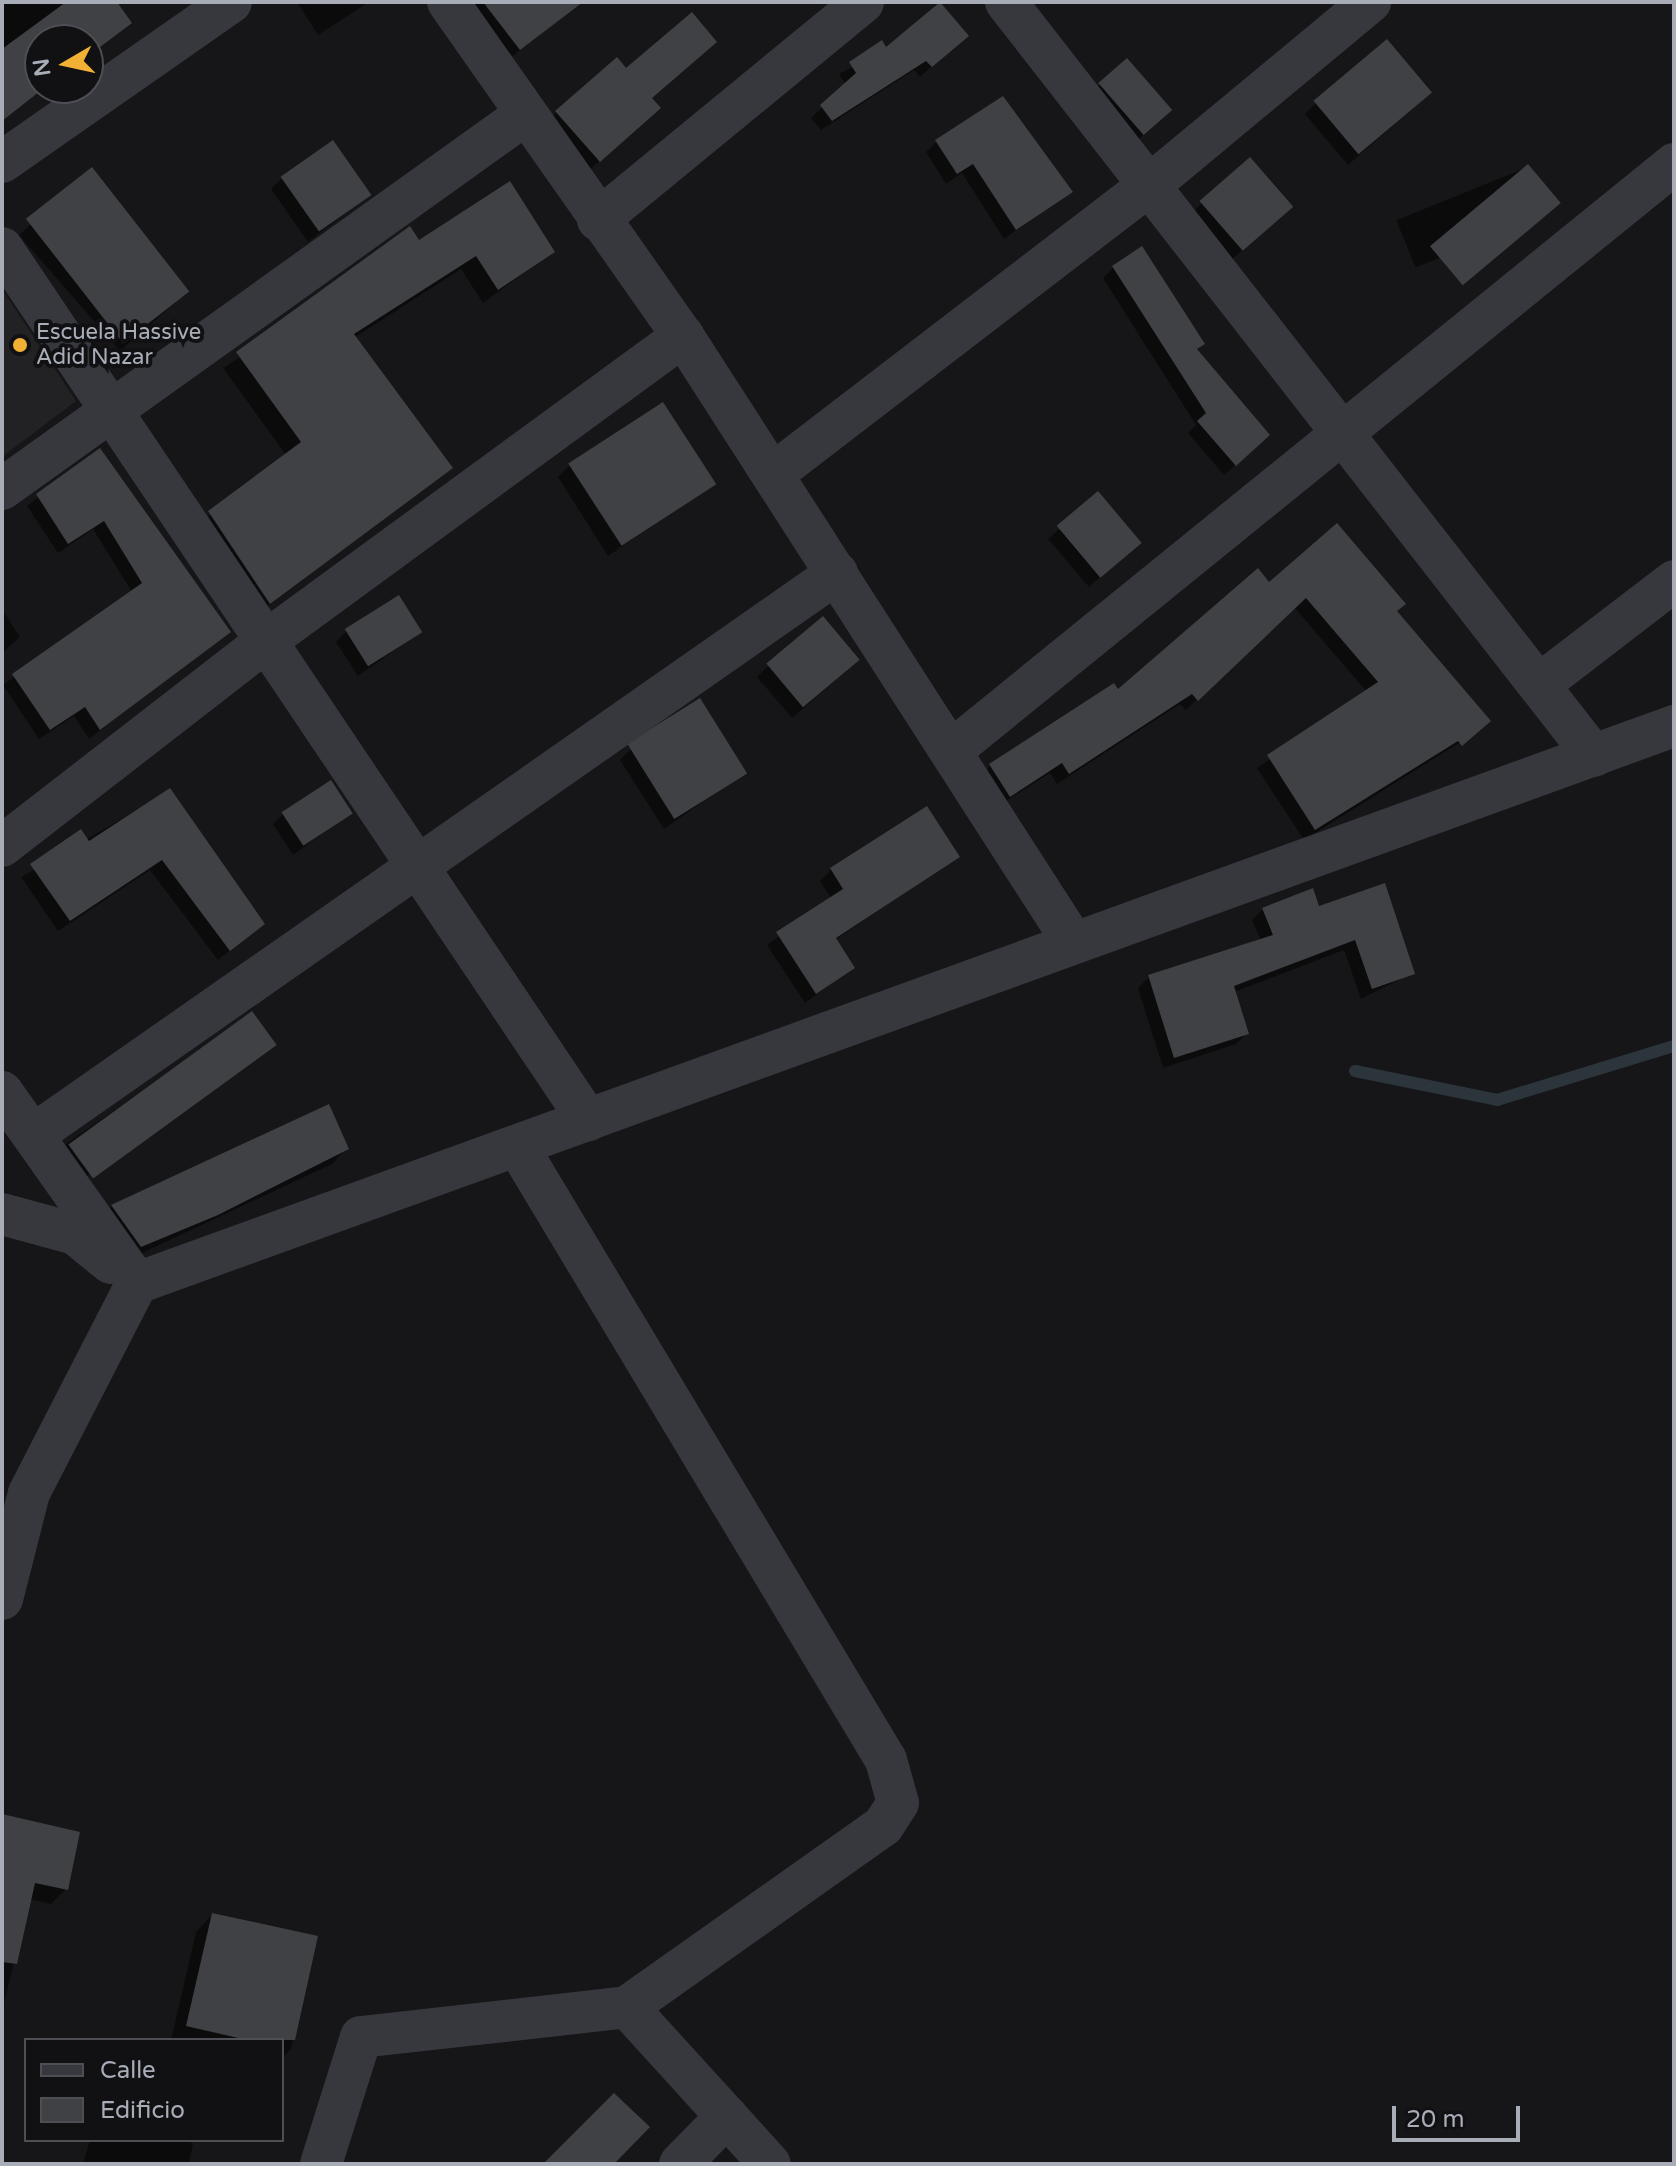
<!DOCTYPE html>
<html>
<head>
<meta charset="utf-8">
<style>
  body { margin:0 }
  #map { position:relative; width:1676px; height:2166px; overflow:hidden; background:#161618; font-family:"Varela Round",sans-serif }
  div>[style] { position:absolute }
  .built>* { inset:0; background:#222225 }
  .shadow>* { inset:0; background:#0007; transform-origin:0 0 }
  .stream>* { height:12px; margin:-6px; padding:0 6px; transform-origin:6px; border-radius:6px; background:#2c353c }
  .building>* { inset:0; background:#404145; transform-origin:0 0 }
  .minor>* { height:42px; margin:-21px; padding:0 21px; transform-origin:21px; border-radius:21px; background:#37383d }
  .dots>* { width:22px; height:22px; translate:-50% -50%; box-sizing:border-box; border:4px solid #111113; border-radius:50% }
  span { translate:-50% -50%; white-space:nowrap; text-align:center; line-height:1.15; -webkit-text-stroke:8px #111113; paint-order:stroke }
  .poi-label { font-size:22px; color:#a8adb8 }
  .left { translate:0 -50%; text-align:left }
  .frame { position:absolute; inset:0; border:4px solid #a8adb8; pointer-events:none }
  .legend { position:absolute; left:24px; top:2038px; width:260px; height:104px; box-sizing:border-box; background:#111113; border:2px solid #4d4f55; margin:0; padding:10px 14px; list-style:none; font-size:24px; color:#a8adb8 }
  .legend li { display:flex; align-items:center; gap:16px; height:40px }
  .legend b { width:40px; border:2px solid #4d4f55 }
  .north { position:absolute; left:24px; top:24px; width:80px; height:80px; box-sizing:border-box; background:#111113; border:2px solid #4d4f55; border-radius:50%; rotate:261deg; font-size:22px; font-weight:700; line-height:32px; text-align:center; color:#a8adb8 }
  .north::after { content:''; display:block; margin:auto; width:28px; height:36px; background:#f2b134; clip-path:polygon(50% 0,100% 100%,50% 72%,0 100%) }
  .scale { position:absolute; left:1392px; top:2106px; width:128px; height:36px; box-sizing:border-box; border:4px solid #a8adb8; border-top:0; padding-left:10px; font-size:24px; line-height:28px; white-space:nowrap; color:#a8adb8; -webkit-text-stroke:6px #111113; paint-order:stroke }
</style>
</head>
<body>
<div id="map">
  <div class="built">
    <div style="clip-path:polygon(2px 289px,76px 401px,2px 457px)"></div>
  </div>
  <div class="shadow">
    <div style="clip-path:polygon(2px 2px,114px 2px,129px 23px,88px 56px,88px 40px,40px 40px,44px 88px,2px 119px)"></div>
    <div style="clip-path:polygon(297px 2px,369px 2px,318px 35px)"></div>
    <div style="clip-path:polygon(464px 2px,571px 2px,574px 6px,508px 60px)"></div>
    <div style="clip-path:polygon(938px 3px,966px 35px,920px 77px,914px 70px,821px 130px,811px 118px,846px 85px,839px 74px,886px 50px)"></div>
    <div style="clip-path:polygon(1101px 84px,1158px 121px,1130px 147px,1090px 95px)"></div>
    <div style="clip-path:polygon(650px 98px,647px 119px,587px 172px,546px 123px,557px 112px)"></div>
    <div style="clip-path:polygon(1316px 103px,1419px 103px,1348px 165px,1305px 114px)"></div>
    <div style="clip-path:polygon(937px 141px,1070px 192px,1004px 239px,962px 173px,946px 184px,926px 152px)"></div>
    <div style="left:1528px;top:167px;width:51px;height:142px;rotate:68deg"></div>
    <div style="clip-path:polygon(92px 170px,176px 302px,120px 351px,19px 235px)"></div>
    <div style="clip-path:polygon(282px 178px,369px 195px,308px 242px,271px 189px)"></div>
    <div style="clip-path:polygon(1202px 203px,1279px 218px,1231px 260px,1191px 214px)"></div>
    <div style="clip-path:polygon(419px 243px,553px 252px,483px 303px,461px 269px,354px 338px,450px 467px,255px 616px,195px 527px,286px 455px,223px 368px)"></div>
    <div style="clip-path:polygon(1114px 267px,1203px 343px,1196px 351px,1257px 446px,1224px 475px,1188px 433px,1196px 425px,1103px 278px)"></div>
    <div style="clip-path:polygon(99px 451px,229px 632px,89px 739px,74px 716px,39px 739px,3px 685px,132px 592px,93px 529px,58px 553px,27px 506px)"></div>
    <div style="clip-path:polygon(569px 466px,714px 483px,608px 556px,558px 477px)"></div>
    <div style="clip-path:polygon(1098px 494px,1128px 553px,1089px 587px,1048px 539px)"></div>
    <div style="clip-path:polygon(1269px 585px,1395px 612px,1478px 731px,1304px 840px,1257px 768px,1367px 692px,1294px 607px,1186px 710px,1180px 704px,1057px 784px,1050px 773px,998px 806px,979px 777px,990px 766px,1114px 686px,1118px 692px)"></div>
    <div style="clip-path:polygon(2px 609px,20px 637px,2px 653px)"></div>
    <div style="clip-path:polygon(347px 631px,420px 632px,358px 676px,336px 642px)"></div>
    <div style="clip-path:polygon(768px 666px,846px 671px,792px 718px,757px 677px)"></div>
    <div style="clip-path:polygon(631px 749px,745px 772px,664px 829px,620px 760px)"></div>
    <div style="clip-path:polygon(170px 791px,263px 924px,218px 960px,150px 870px,58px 931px,21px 877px)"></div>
    <div style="clip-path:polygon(926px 808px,958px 857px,835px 940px,853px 968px,805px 1003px,767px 945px,831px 898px,820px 881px,831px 870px)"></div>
    <div style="clip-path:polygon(284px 813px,351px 813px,293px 855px,273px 824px)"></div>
    <div style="clip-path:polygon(1263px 909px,1318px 909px,1413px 973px,1361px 999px,1344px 950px,1234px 992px,1247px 1033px,1236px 1044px,1163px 1068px,1138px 988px,1149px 977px,1261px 941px,1252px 920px)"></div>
    <div style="left:252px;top:1014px;width:38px;height:246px;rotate:55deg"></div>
    <div style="clip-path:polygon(347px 1148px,332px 1164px,125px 1261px,97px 1222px,112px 1206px)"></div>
    <div style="clip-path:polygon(2px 1816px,66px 1889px,51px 1904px,29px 1899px,2px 2012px)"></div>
    <div style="clip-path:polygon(212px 1915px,315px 1938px,291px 2049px,282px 2058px,282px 2040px,171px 2040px,196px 1932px)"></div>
    <div style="clip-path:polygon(90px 2140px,176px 2140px,193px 2143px,189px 2164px,83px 2164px)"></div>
  </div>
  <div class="stream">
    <div style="left:1355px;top:1071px;width:145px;rotate:11.5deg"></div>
    <div style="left:1497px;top:1100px;width:185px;rotate:-17deg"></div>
  </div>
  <div class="building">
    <div style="clip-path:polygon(66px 2px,117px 2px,132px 23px,88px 56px,88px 40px,40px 40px,44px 88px,2px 121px,2px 49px)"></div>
    <div style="clip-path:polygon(483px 2px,583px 2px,520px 50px)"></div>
    <div style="clip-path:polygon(940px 2px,969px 36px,932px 67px,926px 61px,832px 121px,820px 105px,856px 73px,849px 62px,882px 40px,886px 47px)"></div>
    <div style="clip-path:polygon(692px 12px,717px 42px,652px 98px,661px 108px,600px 162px,555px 111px,617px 57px,626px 68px)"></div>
    <div style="left:1387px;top:39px;width:70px;height:96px;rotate:50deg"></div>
    <div style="left:1127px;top:58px;width:69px;height:38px;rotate:49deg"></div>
    <div style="clip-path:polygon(1003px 96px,1073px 192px,1016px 230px,973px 164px,957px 174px,935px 140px)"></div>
    <div style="left:333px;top:140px;width:67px;height:64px;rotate:55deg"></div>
    <div style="left:1250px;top:157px;width:66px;height:67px;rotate:49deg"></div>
    <div style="left:1528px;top:164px;width:51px;height:128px;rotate:50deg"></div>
    <div style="left:92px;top:167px;width:158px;height:84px;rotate:52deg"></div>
    <div style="clip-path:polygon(510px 181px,555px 252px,498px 290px,476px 256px,354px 334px,453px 468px,270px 604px,208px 511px,301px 442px,236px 352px,410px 226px,419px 240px)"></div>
    <div style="clip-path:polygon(1142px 246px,1205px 344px,1197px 349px,1270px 435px,1236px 466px,1197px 421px,1206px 413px,1112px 266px)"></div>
    <div style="left:663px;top:402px;width:98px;height:113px;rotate:57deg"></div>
    <div style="clip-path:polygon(100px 448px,231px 632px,100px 730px,85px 707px,50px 730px,12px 674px,142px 583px,104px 521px,68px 544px,36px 494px)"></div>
    <div style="left:1098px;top:491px;width:68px;height:54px;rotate:50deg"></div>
    <div style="clip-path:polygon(1337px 523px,1406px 604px,1397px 611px,1491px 721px,1462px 746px,1458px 741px,1315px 830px,1267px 755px,1378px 682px,1306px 598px,1198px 701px,1192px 694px,1069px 774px,1062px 763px,1010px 797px,989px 764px,1114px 683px,1118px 689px,1258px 568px,1269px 582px)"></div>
    <div style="left:399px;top:595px;width:44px;height:64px;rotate:58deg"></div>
    <div style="left:823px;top:616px;width:57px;height:74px;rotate:50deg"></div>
    <div style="left:700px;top:698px;width:89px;height:86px;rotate:58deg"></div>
    <div style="left:331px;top:780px;width:40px;height:59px;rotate:57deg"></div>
    <div style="clip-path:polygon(170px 788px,265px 924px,230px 951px,162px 860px,70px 921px,30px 864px,81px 829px,89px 841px)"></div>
    <div style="clip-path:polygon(927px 806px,960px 857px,836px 938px,855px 968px,816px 994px,776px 932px,843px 889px,830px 868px)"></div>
    <div style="clip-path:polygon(1385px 883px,1415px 974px,1372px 989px,1355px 940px,1234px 986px,1249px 1034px,1174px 1058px,1148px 975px,1273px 935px,1262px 908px,1313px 888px,1319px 906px)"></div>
    <div style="left:252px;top:1011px;width:42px;height:227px;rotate:54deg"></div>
    <div style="clip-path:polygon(329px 1104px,349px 1149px,218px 1215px,141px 1247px,111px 1205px)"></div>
    <div style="clip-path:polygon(2px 1814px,80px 1832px,68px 1890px,35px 1883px,17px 1964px,2px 1962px)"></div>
    <div style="clip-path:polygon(212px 1913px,318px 1936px,295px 2040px,247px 2040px,186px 2026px)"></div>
    <div style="clip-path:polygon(614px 2093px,650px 2127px,614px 2164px,543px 2164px)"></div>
  </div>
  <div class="minor">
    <div style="left:448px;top:2px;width:408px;rotate:54.9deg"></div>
    <div style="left:683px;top:336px;width:717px;rotate:57.24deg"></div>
    <div style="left:1006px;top:2px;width:956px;rotate:52.05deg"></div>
    <div style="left:2px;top:162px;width:279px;rotate:-34.9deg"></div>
    <div style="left:598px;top:220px;width:343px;rotate:-39.4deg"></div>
    <div style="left:2px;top:248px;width:1051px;rotate:56.1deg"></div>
    <div style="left:774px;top:473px;width:475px;rotate:-37.5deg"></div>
    <div style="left:1151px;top:184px;width:285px;rotate:-39.7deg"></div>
    <div style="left:2px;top:489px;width:644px;rotate:-35.59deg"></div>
    <div style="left:1540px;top:684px;width:169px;rotate:-37.5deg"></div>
    <div style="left:952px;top:750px;width:930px;rotate:-39.06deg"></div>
    <div style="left:2px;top:846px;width:334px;rotate:-37.8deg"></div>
    <div style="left:266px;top:641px;width:517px;rotate:-36.18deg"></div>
    <div style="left:2px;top:1092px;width:234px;rotate:54.7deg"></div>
    <div style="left:33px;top:1135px;width:981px;rotate:-34.95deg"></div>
    <div style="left:2px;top:1214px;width:76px;rotate:15.3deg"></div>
    <div style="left:75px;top:1234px;width:46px;rotate:38.9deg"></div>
    <div style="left:2px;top:1599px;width:109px;rotate:-75.7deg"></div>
    <div style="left:29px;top:1493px;width:236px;rotate:-62.8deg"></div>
    <div style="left:137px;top:1283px;width:1635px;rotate:-19.92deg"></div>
    <div style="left:627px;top:2007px;width:212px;rotate:47.7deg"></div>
    <div style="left:321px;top:2164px;width:133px;rotate:-72.5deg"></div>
    <div style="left:361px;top:2037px;width:268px;rotate:-6.4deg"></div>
    <div style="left:627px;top:2007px;width:314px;rotate:-35.3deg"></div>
    <div style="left:883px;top:1826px;width:27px;rotate:-57deg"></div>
    <div style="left:898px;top:1803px;width:45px;rotate:-105.6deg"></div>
    <div style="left:886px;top:1760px;width:715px;rotate:-120.98deg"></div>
    <div style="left:680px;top:2164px;width:67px;rotate:-45.6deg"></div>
  </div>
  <div class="dots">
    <div style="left:20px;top:345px;background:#f2b134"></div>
  </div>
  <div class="poi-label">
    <span class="left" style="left:36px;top:345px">Escuela Hassive<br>Adid Nazar</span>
  </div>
  <div class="frame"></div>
  <ul class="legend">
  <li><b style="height:10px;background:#37383d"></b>Calle</li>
  <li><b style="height:22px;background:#404145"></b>Edificio</li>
  </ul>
  <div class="north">N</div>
  <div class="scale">20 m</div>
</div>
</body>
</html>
